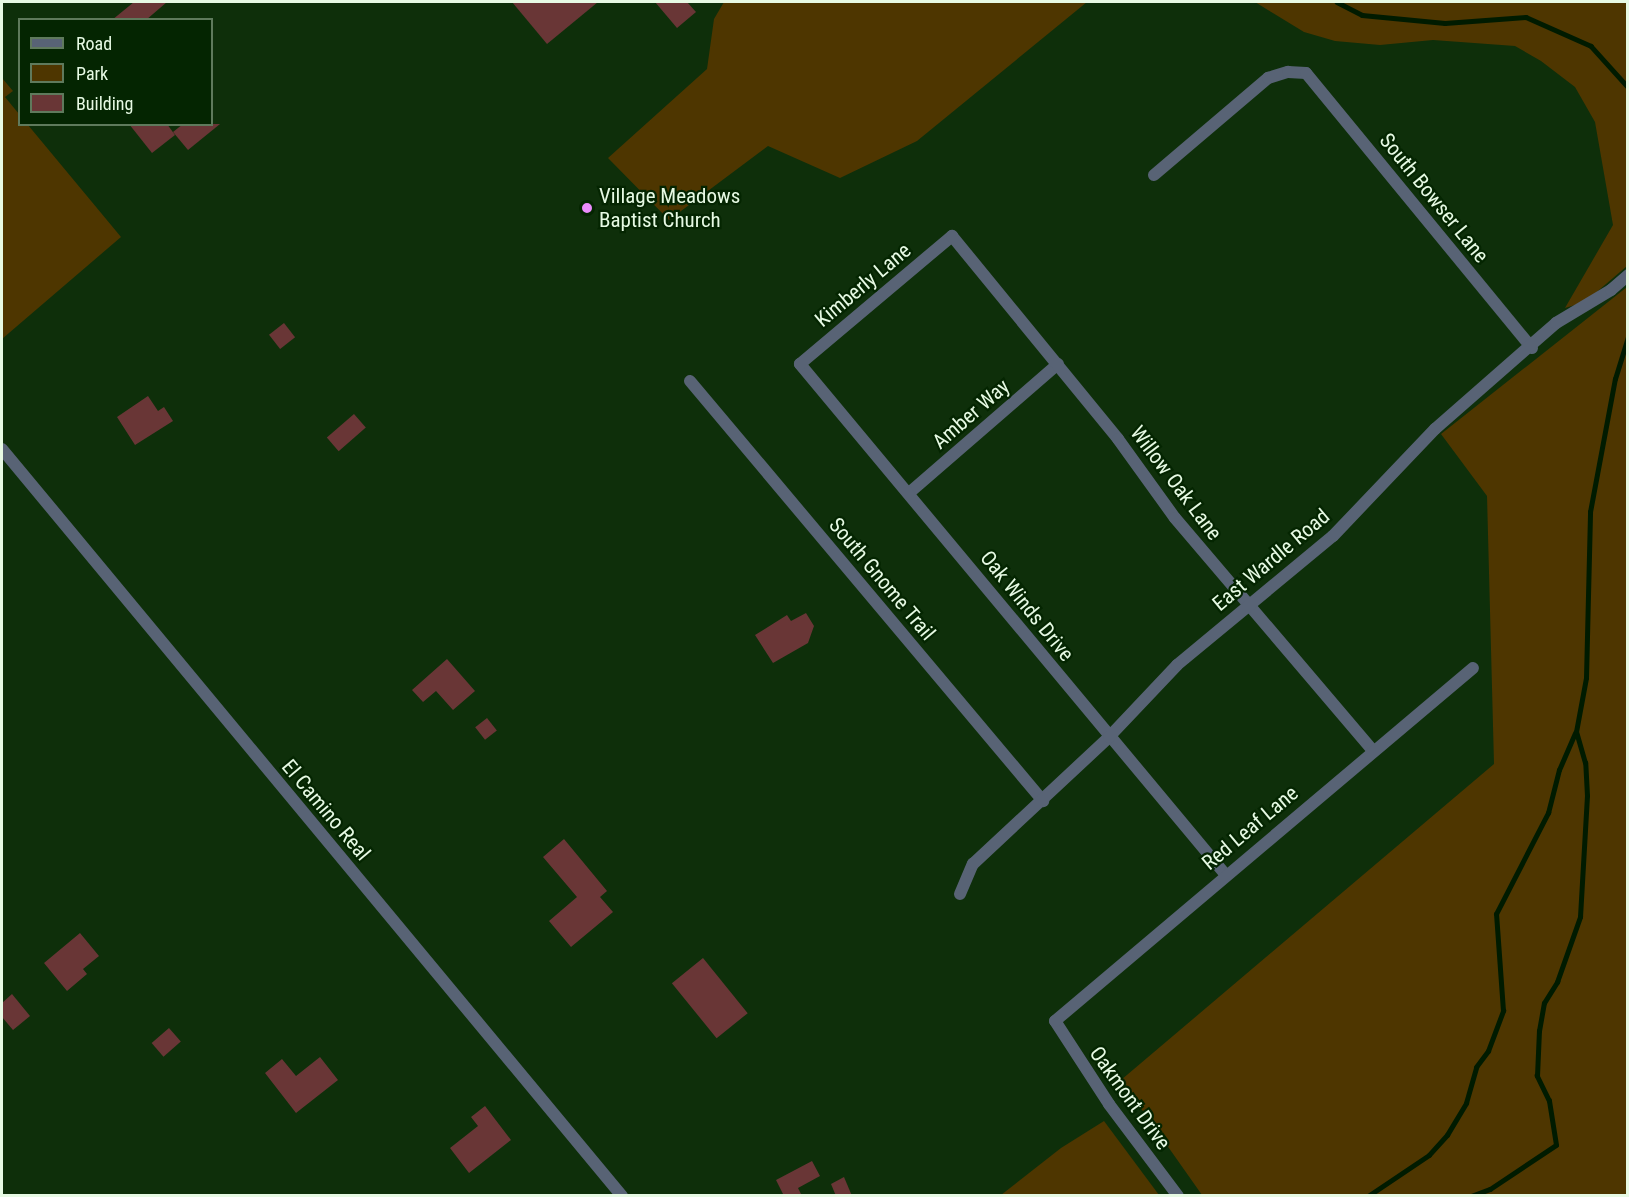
<!DOCTYPE html>
<html>
<head>
<meta charset="utf-8">
<style>
  body { margin:0 }
  #map { position:relative; width:1629px; height:1197px; overflow:hidden; background:#0e2f0a; font-family:"Roboto Condensed",sans-serif }
  div>[style] { position:absolute }
  .green>* { inset:0; background:#4e3600 }
  .stream>* { height:4.5px; margin:-2.25px; padding:0 2.25px; transform-origin:2.25px; border-radius:2.25px; background:#001b00 }
  .building>* { inset:0; background:#693636; transform-origin:0 0 }
  .minor>* { height:12px; margin:-6px; padding:0 6px; transform-origin:6px; border-radius:6px; background:#586375 }
  .dots>* { width:16px; height:16px; translate:-50% -50%; box-sizing:border-box; border:3px solid #042501; border-radius:50% }
  span { translate:-50% -50%; white-space:nowrap; text-align:center; line-height:1.15; -webkit-text-stroke:4.5px #042501; paint-order:stroke }
  .poi-label { font-size:21px; color:#e7fae4 }
  .left { translate:0 -50%; text-align:left }
  .street-label { font-size:21px; color:#e7fae4 }
  .frame { position:absolute; inset:0; border:3px solid #e7fae4; pointer-events:none }
  .legend { position:absolute; left:18px; top:18px; width:195px; height:108px; box-sizing:border-box; background:#042501; border:2px solid #5f7a5c; margin:0; padding:8px 10px; list-style:none; font-size:18px; color:#e7fae4 }
  .legend li { display:flex; align-items:center; gap:12px; height:30px }
  .legend b { width:30px; border:2px solid #5f7a5c }
</style>
</head>
<body>
<div id="map">
  <div class="green">
    <div style="clip-path:polygon(724px 2px,1087px 2px,917px 141px,840px 178px,768px 146px,669px 220px,608px 158px,707px 69px,714px 19px)"></div>
    <div style="clip-path:polygon(1255px 2px,1627px 2px,1627px 266px,1585px 302px,1565px 308px,1613px 225px,1595px 122px,1575px 87px,1541px 61px,1515px 46px,1433px 40px,1380px 45px,1335px 41px,1304px 32px)"></div>
    <div style="clip-path:polygon(2px 78px,13px 91px,5px 97px,19px 114px,20px 124px,28px 125px,121px 237px,2px 339px)"></div>
    <div style="clip-path:polygon(1627px 287px,1627px 1195px,1202px 1195px,1121px 1080px,1494px 764px,1487px 496px,1441px 434px)"></div>
    <div style="clip-path:polygon(1104px 1121px,1159px 1195px,1001px 1195px,1061px 1148px)"></div>
  </div>
  <div class="stream">
    <div style="left:1337px;top:2px;width:28px;rotate:27deg"></div>
    <div style="left:1362px;top:15px;width:83px;rotate:5.5deg"></div>
    <div style="left:1445px;top:23px;width:81px;rotate:-4.2deg"></div>
    <div style="left:1526px;top:17px;width:71px;rotate:24deg"></div>
    <div style="left:1591px;top:46px;width:55px;rotate:47.9deg"></div>
    <div style="left:1368px;top:1196px;width:73px;rotate:-33.9deg"></div>
    <div style="left:1429px;top:1155px;width:27px;rotate:-48deg"></div>
    <div style="left:1447px;top:1135px;width:37px;rotate:-59deg"></div>
    <div style="left:1466px;top:1103px;width:37px;rotate:-74deg"></div>
    <div style="left:1476px;top:1067px;width:20px;rotate:-53deg"></div>
    <div style="left:1488px;top:1051px;width:43px;rotate:-69.4deg"></div>
    <div style="left:1503px;top:1011px;width:97px;rotate:-94.1deg"></div>
    <div style="left:1496px;top:914px;width:114px;rotate:-62.8deg"></div>
    <div style="left:1548px;top:813px;width:44px;rotate:-75.7deg"></div>
    <div style="left:1559px;top:770px;width:40px;rotate:-66.6deg"></div>
    <div style="left:1471px;top:1196px;width:20px;rotate:-20deg"></div>
    <div style="left:1490px;top:1189px;width:79px;rotate:-33.7deg"></div>
    <div style="left:1556px;top:1145px;width:45px;rotate:-99deg"></div>
    <div style="left:1549px;top:1101px;width:28px;rotate:-116deg"></div>
    <div style="left:1537px;top:1076px;width:45px;rotate:-87.5deg"></div>
    <div style="left:1539px;top:1031px;width:28px;rotate:-80deg"></div>
    <div style="left:1544px;top:1003px;width:25px;rotate:-58deg"></div>
    <div style="left:1557px;top:982px;width:69px;rotate:-70.5deg"></div>
    <div style="left:1580px;top:917px;width:121px;rotate:-86.7deg"></div>
    <div style="left:1587px;top:796px;width:33px;rotate:-93deg"></div>
    <div style="left:1585px;top:763px;width:32px;rotate:-106deg"></div>
    <div style="left:1576px;top:732px;width:55px;rotate:-79.5deg"></div>
    <div style="left:1586px;top:678px;width:166px;rotate:-88.6deg"></div>
    <div style="left:1590px;top:512px;width:135px;rotate:-79.4deg"></div>
    <div style="left:1615px;top:379px;width:44px;rotate:-72.8deg"></div>
  </div>
  <div class="building">
    <div style="clip-path:polygon(134px 2px,167px 2px,146px 20px,112px 20px)"></div>
    <div style="clip-path:polygon(512px 2px,598px 2px,547px 44px)"></div>
    <div style="clip-path:polygon(655px 2px,687px 2px,696px 12px,677px 28px)"></div>
    <div style="clip-path:polygon(129px 124px,167px 124px,175px 135px,152px 153px)"></div>
    <div style="clip-path:polygon(183px 124px,220px 124px,188px 150px,173px 132px)"></div>
    <div style="left:284px;top:323px;width:18px;height:19px;rotate:52deg"></div>
    <div style="clip-path:polygon(148px 396px,158px 411px,164px 407px,173px 421px,135px 445px,117px 417px)"></div>
    <div style="left:354px;top:414px;width:18px;height:36px;rotate:49deg"></div>
    <div style="clip-path:polygon(806px 613px,814px 626px,808px 643px,773px 663px,755px 635px,787px 615px,791px 621px)"></div>
    <div style="clip-path:polygon(447px 659px,475px 691px,453px 710px,436px 691px,423px 702px,412px 690px)"></div>
    <div style="left:487px;top:718px;width:16px;height:15px;rotate:52deg"></div>
    <div style="clip-path:polygon(564px 839px,607px 891px,600px 897px,613px 912px,571px 947px,549px 921px,577px 897px,543px 857px)"></div>
    <div style="clip-path:polygon(80px 933px,99px 956px,83px 969px,87px 974px,67px 991px,44px 963px)"></div>
    <div style="left:703px;top:958px;width:71px;height:40px;rotate:51deg"></div>
    <div style="clip-path:polygon(12px 994px,30px 1016px,13px 1030px,2px 1017px,2px 1003px)"></div>
    <div style="left:169px;top:1028px;width:18px;height:23px;rotate:49deg"></div>
    <div style="clip-path:polygon(320px 1057px,338px 1080px,296px 1113px,265px 1073px,282px 1059px,296px 1076px)"></div>
    <div style="clip-path:polygon(485px 1106px,511px 1140px,469px 1173px,450px 1148px,478px 1126px,471px 1117px)"></div>
    <div style="clip-path:polygon(812px 1161px,820px 1176px,798px 1188px,802px 1196px,784px 1196px,776px 1180px)"></div>
    <div style="clip-path:polygon(844px 1177px,852px 1196px,836px 1196px,831px 1184px)"></div>
  </div>
  <div class="minor">
    <div style="left:1154px;top:175px;width:150px;rotate:-40.4deg"></div>
    <div style="left:1268px;top:78px;width:21px;rotate:-17deg"></div>
    <div style="left:1288px;top:72px;width:18px;rotate:3deg"></div>
    <div style="left:1306px;top:73px;width:356px;rotate:50.6deg"></div>
    <div style="left:690px;top:381px;width:549px;rotate:49.95deg"></div>
    <div style="left:2px;top:449px;width:971px;rotate:50.31deg"></div>
    <div style="left:909px;top:493px;width:197px;rotate:-40.9deg"></div>
    <div style="left:1225px;top:874px;width:664px;rotate:-129.81deg"></div>
    <div style="left:800px;top:364px;width:199px;rotate:-40.1deg"></div>
    <div style="left:952px;top:236px;width:262px;rotate:50.7deg"></div>
    <div style="left:1118px;top:439px;width:97px;rotate:54.2deg"></div>
    <div style="left:1175px;top:518px;width:306px;rotate:49.6deg"></div>
    <div style="left:960px;top:894px;width:33px;rotate:-67deg"></div>
    <div style="left:973px;top:864px;width:186px;rotate:-43deg"></div>
    <div style="left:1109px;top:737px;width:99px;rotate:-46.6deg"></div>
    <div style="left:1177px;top:665px;width:202px;rotate:-39.6deg"></div>
    <div style="left:1333px;top:536px;width:148px;rotate:-46.4deg"></div>
    <div style="left:1435px;top:429px;width:161px;rotate:-41.2deg"></div>
    <div style="left:1556px;top:323px;width:64px;rotate:-31deg"></div>
    <div style="left:1611px;top:290px;width:23px;rotate:-41deg"></div>
    <div style="left:1178px;top:1196px;width:115px;rotate:-126.9deg"></div>
    <div style="left:1109px;top:1104px;width:99px;rotate:-123deg"></div>
    <div style="left:1055px;top:1021px;width:547px;rotate:-40.18deg"></div>
  </div>
  <div class="dots">
    <div style="left:587px;top:208px;background:#eb8dfc"></div>
  </div>
  <div class="poi-label">
    <span class="left" style="left:599px;top:208px">Village Meadows<br>Baptist Church</span>
  </div>
  <div class="street-label">
    <span style="left:1434px;top:198px;rotate:51deg">South Bowser Lane</span>
    <span style="left:863px;top:285px;rotate:-40deg">Kimberly Lane</span>
    <span style="left:971px;top:414px;rotate:-41deg">Amber Way</span>
    <span style="left:1176px;top:483px;rotate:53deg">Willow Oak Lane</span>
    <span style="left:1271px;top:560px;rotate:-40deg">East Wardle Road</span>
    <span style="left:882px;top:579px;rotate:50deg">South Gnome Trail</span>
    <span style="left:1027px;top:606px;rotate:51deg">Oak Winds Drive</span>
    <span style="left:326px;top:810px;rotate:50deg">El Camino Real</span>
    <span style="left:1250px;top:828px;rotate:-40deg">Red Leaf Lane</span>
    <span style="left:1130px;top:1098px;rotate:54deg">Oakmont Drive</span>
  </div>
  <div class="frame"></div>
  <ul class="legend">
  <li><b style="height:8px;background:#586375"></b>Road</li>
  <li><b style="height:16px;background:#4e3600"></b>Park</li>
  <li><b style="height:16px;background:#693636"></b>Building</li>
  </ul>
</div>
</body>
</html>
